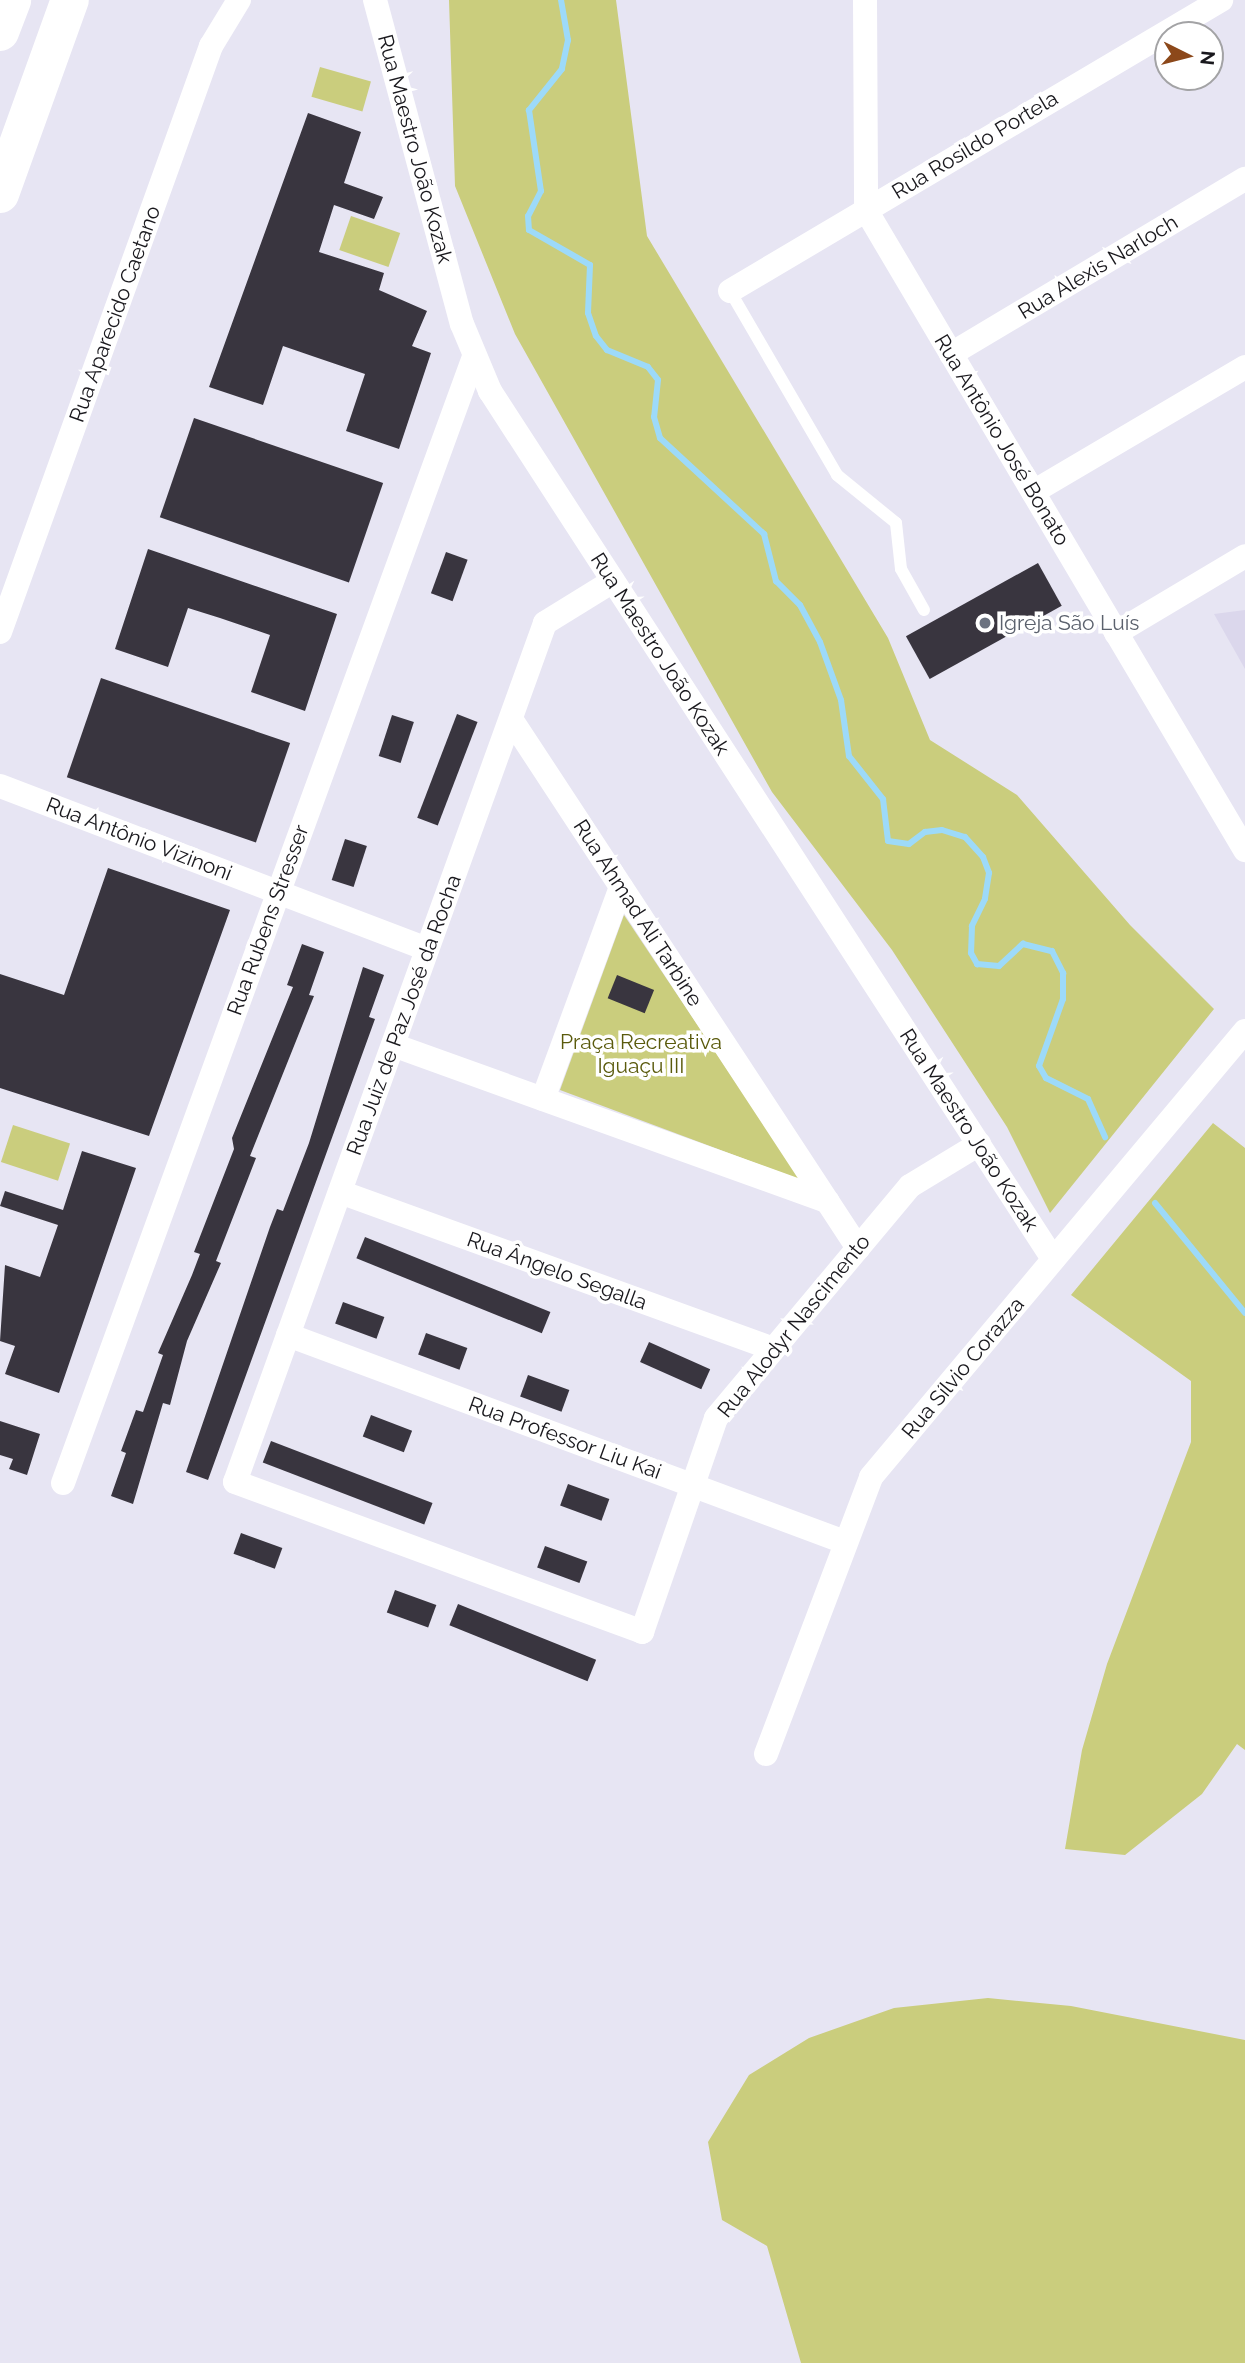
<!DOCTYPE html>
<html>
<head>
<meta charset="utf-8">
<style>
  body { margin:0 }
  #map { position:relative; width:1245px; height:2363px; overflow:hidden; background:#e7e5f3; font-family:Raleway,sans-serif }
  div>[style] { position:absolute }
  .built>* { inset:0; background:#dbd7ec }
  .green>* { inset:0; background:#cacd7d; transform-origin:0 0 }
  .stream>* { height:6px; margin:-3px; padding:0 3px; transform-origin:3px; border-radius:3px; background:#9ddaf9 }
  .building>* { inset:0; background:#39353f; transform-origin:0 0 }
  .service>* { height:12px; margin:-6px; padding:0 6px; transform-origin:6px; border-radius:6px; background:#fff }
  .minor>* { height:24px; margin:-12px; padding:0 12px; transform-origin:12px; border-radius:12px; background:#fff }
  .motorway>* { height:38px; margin:-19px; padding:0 19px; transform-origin:19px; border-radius:19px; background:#fff }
  .dots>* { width:19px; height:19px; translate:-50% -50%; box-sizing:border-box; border:4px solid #fff; border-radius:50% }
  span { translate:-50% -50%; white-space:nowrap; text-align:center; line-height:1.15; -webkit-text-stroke:7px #fff; paint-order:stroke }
  .street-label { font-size:21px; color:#19181d }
  .worship-label { font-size:21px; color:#5b616d }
  .left { translate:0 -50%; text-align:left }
  .park-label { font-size:21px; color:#5a5a0c }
  .north { position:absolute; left:1154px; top:21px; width:70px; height:70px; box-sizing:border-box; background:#fff; border:2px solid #a3a3a5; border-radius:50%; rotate:96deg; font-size:19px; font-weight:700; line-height:28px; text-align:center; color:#19181d }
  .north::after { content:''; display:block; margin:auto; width:24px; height:32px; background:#8c481a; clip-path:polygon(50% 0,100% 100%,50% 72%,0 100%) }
</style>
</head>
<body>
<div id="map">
  <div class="built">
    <div style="clip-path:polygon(1245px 610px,1245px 669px,1214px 614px)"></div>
  </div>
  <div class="green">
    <div style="clip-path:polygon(449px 0,616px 0,647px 236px,888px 638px,930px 740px,1017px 795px,1130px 925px,1214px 1009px,1050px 1213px,1007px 1127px,892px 950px,772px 792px,515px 334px,455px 186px)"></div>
    <div style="left:320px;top:67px;width:53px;height:31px;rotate:16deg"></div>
    <div style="left:351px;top:216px;width:52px;height:36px;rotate:19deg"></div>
    <div style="clip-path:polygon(624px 915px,801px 1180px,560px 1090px)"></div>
    <div style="clip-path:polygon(1213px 1123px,1245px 1148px,1245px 1750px,1237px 1744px,1202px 1794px,1125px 1855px,1065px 1849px,1082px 1750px,1107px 1664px,1191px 1442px,1191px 1381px,1071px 1295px)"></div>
    <div style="left:13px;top:1125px;width:60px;height:39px;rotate:18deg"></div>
    <div style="clip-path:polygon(988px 1998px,1071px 2006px,1245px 2040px,1245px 2363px,801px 2363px,767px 2246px,722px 2220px,708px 2142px,749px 2075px,809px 2038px,894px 2008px)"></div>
  </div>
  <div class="stream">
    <div style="left:561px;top:0;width:41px;rotate:80.1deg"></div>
    <div style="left:568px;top:40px;width:30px;rotate:102deg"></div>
    <div style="left:562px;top:69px;width:53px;rotate:128.8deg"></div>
    <div style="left:529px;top:110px;width:82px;rotate:81.6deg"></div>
    <div style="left:541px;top:191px;width:28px;rotate:117deg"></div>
    <div style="left:528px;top:216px;width:14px;rotate:86deg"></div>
    <div style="left:529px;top:230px;width:70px;rotate:29.8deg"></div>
    <div style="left:590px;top:265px;width:48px;rotate:92.4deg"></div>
    <div style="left:588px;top:313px;width:24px;rotate:71deg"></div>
    <div style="left:596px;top:336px;width:18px;rotate:52deg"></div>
    <div style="left:607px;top:350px;width:44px;rotate:22.5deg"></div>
    <div style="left:648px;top:367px;width:16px;rotate:52deg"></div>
    <div style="left:658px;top:380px;width:37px;rotate:96deg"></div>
    <div style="left:654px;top:417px;width:22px;rotate:74deg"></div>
    <div style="left:660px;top:438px;width:142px;rotate:42.7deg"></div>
    <div style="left:764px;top:534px;width:49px;rotate:75.7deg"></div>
    <div style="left:776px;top:581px;width:34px;rotate:45deg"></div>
    <div style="left:800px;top:605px;width:42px;rotate:61.6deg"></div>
    <div style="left:820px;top:642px;width:62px;rotate:70.1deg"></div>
    <div style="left:841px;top:700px;width:57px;rotate:81.9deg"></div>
    <div style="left:849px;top:756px;width:55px;rotate:51.7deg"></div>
    <div style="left:883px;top:799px;width:42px;rotate:83.2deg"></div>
    <div style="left:888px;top:841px;width:21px;rotate:8deg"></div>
    <div style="left:909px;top:844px;width:20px;rotate:-37deg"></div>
    <div style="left:925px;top:832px;width:17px;rotate:-7deg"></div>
    <div style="left:942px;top:830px;width:24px;rotate:17deg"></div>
    <div style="left:965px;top:837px;width:27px;rotate:48deg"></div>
    <div style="left:983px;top:857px;width:17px;rotate:69deg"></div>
    <div style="left:989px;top:873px;width:26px;rotate:99deg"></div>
    <div style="left:985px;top:899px;width:30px;rotate:116deg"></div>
    <div style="left:972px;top:926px;width:27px;rotate:92deg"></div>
    <div style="left:971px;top:953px;width:13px;rotate:61deg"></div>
    <div style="left:977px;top:964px;width:22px;rotate:5deg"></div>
    <div style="left:999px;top:966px;width:33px;rotate:-43deg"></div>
    <div style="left:1023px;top:944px;width:30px;rotate:14deg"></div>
    <div style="left:1052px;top:951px;width:25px;rotate:63deg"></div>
    <div style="left:1063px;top:973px;width:26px;rotate:90deg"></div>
    <div style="left:1063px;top:999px;width:71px;rotate:109.7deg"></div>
    <div style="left:1039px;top:1066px;width:14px;rotate:60deg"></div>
    <div style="left:1046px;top:1078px;width:47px;rotate:26.6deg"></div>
    <div style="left:1088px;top:1099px;width:42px;rotate:65.9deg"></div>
    <div style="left:1155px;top:1203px;width:142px;rotate:50.7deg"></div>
  </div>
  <div class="building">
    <div style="clip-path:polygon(308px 113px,361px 132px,344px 183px,383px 197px,374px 219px,334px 205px,319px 252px,384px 273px,379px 290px,427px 311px,412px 346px,431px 353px,399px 449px,346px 431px,365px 374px,315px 357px,283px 346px,263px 405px,209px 387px)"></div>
    <div style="left:194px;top:418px;width:200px;height:105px;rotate:19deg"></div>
    <div style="clip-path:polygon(148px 549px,337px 614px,305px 711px,251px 692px,270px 635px,220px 618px,188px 608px,168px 667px,115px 649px)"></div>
    <div style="left:446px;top:552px;width:23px;height:44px;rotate:20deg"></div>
    <div style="left:1038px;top:563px;width:49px;height:151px;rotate:61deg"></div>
    <div style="left:101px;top:678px;width:200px;height:105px;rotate:19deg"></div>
    <div style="left:457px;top:714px;width:22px;height:111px;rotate:21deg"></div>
    <div style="left:392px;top:715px;width:23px;height:43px;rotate:18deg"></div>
    <div style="left:345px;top:839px;width:23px;height:43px;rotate:18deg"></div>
    <div style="clip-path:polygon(108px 868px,230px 910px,149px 1136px,0 1088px,0 974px,64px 995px)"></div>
    <div style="clip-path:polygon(302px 944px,324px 952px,309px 995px,314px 996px,250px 1156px,256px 1158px,216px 1261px,221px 1263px,187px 1341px,170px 1405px,163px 1403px,133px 1504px,111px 1496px,126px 1453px,121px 1451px,136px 1410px,143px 1412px,163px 1355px,158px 1353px,192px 1275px,200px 1254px,194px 1252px,234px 1149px,232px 1138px,293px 987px,287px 985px)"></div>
    <div style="clip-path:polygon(363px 967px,384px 975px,369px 1017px,375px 1019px,208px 1480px,186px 1472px,270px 1227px,277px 1209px,283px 1211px,309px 1143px)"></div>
    <div style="left:617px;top:975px;width:40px;height:25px;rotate:22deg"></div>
    <div style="clip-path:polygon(82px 1151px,136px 1168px,59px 1393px,5px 1374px,15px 1346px,0 1341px,5px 1265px,40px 1277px,58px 1225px,0 1206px,5px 1191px,63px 1210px)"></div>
    <div style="left:365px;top:1237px;width:200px;height:23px;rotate:22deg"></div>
    <div style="left:343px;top:1302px;width:44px;height:23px;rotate:20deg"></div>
    <div style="left:426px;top:1333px;width:44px;height:23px;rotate:20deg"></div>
    <div style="left:649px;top:1342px;width:67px;height:22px;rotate:24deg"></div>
    <div style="left:528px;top:1375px;width:44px;height:23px;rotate:20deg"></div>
    <div style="left:371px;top:1415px;width:44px;height:23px;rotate:21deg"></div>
    <div style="clip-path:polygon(0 1421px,40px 1434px,27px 1475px,9px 1469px,13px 1459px,0 1455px)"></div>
    <div style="left:271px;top:1441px;width:173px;height:23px;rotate:21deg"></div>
    <div style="left:568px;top:1484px;width:44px;height:23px;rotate:20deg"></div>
    <div style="left:241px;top:1533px;width:44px;height:22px;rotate:20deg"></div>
    <div style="left:545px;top:1546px;width:45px;height:23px;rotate:20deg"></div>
    <div style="left:395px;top:1590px;width:44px;height:24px;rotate:20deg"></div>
    <div style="left:458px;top:1604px;width:149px;height:23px;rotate:22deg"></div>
  </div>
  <div class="service">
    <div style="left:730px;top:291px;width:213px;rotate:59.8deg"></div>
    <div style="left:837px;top:475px;width:76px;rotate:39.1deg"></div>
    <div style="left:896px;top:523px;width:46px;rotate:83.8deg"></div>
    <div style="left:901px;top:569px;width:47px;rotate:60.7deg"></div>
  </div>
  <div class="minor">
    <div style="left:375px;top:0;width:335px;rotate:75deg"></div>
    <div style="left:462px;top:324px;width:73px;rotate:67.3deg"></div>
    <div style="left:490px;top:391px;width:1035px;rotate:57.03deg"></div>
    <div style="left:865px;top:0;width:210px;rotate:89.7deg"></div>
    <div style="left:866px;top:210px;width:744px;rotate:59.37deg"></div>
    <div style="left:730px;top:291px;width:571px;rotate:-30.65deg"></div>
    <div style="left:951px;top:354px;width:342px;rotate:-30.8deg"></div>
    <div style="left:1033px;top:492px;width:246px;rotate:-30.5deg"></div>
    <div style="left:613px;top:581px;width:80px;rotate:148.3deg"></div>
    <div style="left:545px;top:623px;width:913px;rotate:109.84deg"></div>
    <div style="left:235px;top:1482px;width:434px;rotate:20.2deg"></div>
    <div style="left:642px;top:1632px;width:226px;rotate:-70.9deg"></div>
    <div style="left:716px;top:1418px;width:302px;rotate:-50.1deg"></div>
    <div style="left:910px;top:1186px;width:81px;rotate:-31.3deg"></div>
    <div style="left:0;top:632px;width:623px;rotate:-70.2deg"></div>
    <div style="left:211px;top:46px;width:54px;rotate:-58.7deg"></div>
    <div style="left:1116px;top:633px;width:150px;rotate:-30.8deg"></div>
    <div style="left:511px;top:719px;width:633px;rotate:56.74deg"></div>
    <div style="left:0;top:786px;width:457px;rotate:20.9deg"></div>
    <div style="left:393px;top:1045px;width:462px;rotate:19.8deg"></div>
    <div style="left:543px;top:1099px;width:226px;rotate:-69.8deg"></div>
    <div style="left:340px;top:1192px;width:461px;rotate:19.9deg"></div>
    <div style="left:288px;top:1335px;width:591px;rotate:20.4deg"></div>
    <div style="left:63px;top:1483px;width:1199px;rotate:-69.95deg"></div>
    <div style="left:766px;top:1754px;width:296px;rotate:-69.2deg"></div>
    <div style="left:871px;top:1477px;width:582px;rotate:-50.02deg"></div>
  </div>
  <div class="motorway">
    <div style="left:0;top:32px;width:34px;rotate:-69deg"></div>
    <div style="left:0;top:194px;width:206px;rotate:-70.2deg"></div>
  </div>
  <div class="dots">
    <div style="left:985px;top:623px;background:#6b7280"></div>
  </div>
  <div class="street-label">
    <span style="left:975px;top:145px;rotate:-31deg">Rua Rosildo Portela</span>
    <span style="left:415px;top:149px;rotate:75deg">Rua Maestro João Kozak</span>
    <span style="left:1098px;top:267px;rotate:-31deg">Rua Alexis Narloch</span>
    <span style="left:115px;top:314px;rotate:-70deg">Rua Aparecido Caetano</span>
    <span style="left:1002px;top:440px;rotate:59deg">Rua Antônio José Bonato</span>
    <span style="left:660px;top:654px;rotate:57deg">Rua Maestro João Kozak</span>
    <span style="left:139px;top:839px;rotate:21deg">Rua Antônio Vizinoni</span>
    <span style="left:638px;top:913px;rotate:57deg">Rua Ahmad Ali Tarbine</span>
    <span style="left:268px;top:920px;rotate:-70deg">Rua Rubens Stresser</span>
    <span style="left:404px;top:1015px;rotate:-70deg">Rua Juiz de Paz José da Rocha</span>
    <span style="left:969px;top:1130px;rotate:57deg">Rua Maestro João Kozak</span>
    <span style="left:557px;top:1271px;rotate:20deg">Rua Ângelo Segalla</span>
    <span style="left:794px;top:1326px;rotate:-51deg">Rua Alodyr Nascimento</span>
    <span style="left:963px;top:1368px;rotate:-50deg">Rua Sílvio Corazza</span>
    <span style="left:565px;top:1438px;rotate:20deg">Rua Professor Liu Kai</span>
  </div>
  <div class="worship-label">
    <span class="left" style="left:999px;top:623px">Igreja São Luís</span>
  </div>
  <div class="park-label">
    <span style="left:641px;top:1054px">Praça Recreativa<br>Iguaçu III</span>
  </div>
  <div class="north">N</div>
</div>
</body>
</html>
